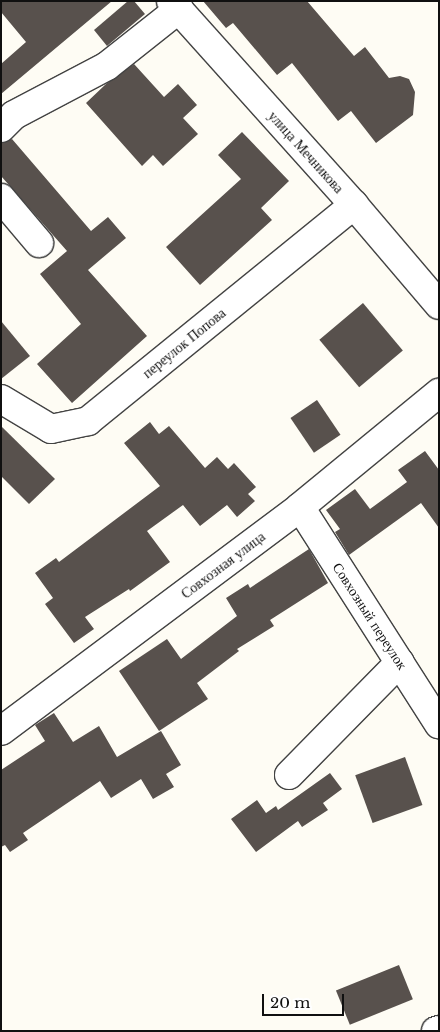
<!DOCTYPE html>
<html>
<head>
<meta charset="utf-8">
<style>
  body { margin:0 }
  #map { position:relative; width:440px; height:1032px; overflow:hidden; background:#fefcf4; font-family:"Libre Baskerville",serif }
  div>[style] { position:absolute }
  .building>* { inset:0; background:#58514d; transform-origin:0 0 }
  .roads { filter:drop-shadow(1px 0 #434343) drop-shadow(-1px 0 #434343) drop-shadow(0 1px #434343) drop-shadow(0 -1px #434343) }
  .minor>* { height:28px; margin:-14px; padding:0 14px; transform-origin:14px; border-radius:14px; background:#fff }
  span { translate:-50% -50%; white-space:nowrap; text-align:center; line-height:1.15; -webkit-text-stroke:5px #fff; paint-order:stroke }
  .street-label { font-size:14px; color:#101010 }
  .frame { position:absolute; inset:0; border:2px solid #101010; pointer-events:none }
  .scale { position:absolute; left:262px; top:994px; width:82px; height:22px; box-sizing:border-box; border:2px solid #101010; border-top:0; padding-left:6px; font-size:15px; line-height:18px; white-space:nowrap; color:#101010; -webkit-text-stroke:4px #fff; paint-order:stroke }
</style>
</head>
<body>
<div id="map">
  <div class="building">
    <div style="clip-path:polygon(1px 1px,112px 1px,1px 94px,1px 64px,26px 42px,1px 12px)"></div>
    <div style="clip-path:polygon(128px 1px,134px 1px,145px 14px,107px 46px,94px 30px)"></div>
    <div style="clip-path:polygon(203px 1px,307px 1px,354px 56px,365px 47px,389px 78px,400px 76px,409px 79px,415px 92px,413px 115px,376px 143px,351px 111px,338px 121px,292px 63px,277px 75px,233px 23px,226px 28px)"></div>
    <div style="clip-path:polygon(134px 64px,164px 97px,178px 84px,197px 105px,183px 118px,198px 134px,163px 166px,153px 155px,142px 166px,86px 103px,106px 84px)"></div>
    <div style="clip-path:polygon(242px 132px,289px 181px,261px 208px,272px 220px,200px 285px,166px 247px,241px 179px,218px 155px)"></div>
    <div style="clip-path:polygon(12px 139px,91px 231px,108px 217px,126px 238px,88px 270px,147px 336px,72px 403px,37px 364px,81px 324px,40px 274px,67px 251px,1px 176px,1px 143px)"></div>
    <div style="left:363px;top:303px;width:62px;height:57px;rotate:50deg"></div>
    <div style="clip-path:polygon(1px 321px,30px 356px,1px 379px)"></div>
    <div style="left:317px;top:400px;width:42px;height:32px;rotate:56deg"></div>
    <div style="clip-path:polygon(150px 422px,159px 434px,169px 426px,205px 468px,217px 457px,228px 469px,234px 463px,256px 487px,248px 494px,255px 501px,237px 517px,227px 505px,200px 526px,183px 505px,147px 531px,170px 562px,130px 591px,129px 589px,85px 617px,94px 629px,74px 643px,45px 604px,53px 598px,35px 573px,56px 558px,59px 562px,160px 486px,124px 443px)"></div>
    <div style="clip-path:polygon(1px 426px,55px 479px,29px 504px,1px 476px)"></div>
    <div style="clip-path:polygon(425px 451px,439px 470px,439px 528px,421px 503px,349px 555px,335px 532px,340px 529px,326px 510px,355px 489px,370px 509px,407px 482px,398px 470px)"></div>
    <div style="clip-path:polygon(309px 549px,328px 583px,270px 620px,274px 626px,237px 649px,239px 651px,197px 683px,208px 699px,159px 731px,119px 671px,167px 639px,181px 659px,237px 616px,226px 598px,248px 584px,250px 588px)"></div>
    <div style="clip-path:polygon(54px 713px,73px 742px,99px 726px,117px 757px,161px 731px,181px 765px,166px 774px,174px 787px,153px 799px,141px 779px,111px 798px,100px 781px,23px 833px,28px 840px,10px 852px,5px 845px,1px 847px,1px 770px,45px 741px,35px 725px)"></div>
    <div style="left:405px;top:757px;width:51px;height:53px;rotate:70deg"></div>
    <div style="clip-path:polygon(330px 773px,342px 789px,323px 803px,328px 810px,302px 827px,298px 821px,256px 852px,231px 819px,257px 800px,266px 813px,276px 806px,278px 810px)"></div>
    <div style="left:399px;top:965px;width:37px;height:68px;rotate:68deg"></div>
  </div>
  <div class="roads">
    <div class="minor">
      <div style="left:171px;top:1px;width:274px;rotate:48.1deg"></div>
      <div style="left:354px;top:205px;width:131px;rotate:49.6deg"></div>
      <div style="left:1px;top:128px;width:18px;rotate:-45deg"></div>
      <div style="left:14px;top:115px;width:105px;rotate:-27.8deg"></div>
      <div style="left:107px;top:66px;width:92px;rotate:-38.4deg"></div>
      <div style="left:1px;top:198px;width:59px;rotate:49.8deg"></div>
      <div style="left:1px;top:399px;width:58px;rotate:31deg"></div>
      <div style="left:51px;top:429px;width:38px;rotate:-12deg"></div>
      <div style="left:88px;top:421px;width:343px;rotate:-39.1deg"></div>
      <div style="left:300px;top:507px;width:258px;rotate:57.4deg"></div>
      <div style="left:1px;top:731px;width:374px;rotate:-36.8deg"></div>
      <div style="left:300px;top:507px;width:180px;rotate:-39.4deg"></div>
      <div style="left:289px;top:775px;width:158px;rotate:-45.5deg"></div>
      <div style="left:436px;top:1031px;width:3px;rotate:-18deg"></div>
    </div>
  </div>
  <div class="street-label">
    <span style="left:306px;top:152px;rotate:48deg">улица Мечникова</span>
    <span style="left:184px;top:343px;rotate:-39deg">переулок Попова</span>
    <span style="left:223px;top:565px;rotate:-37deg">Совхозная улица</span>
    <span style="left:370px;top:616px;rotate:57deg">Совхозный переулок</span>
  </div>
  <div class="frame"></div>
  <div class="scale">20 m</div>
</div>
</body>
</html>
